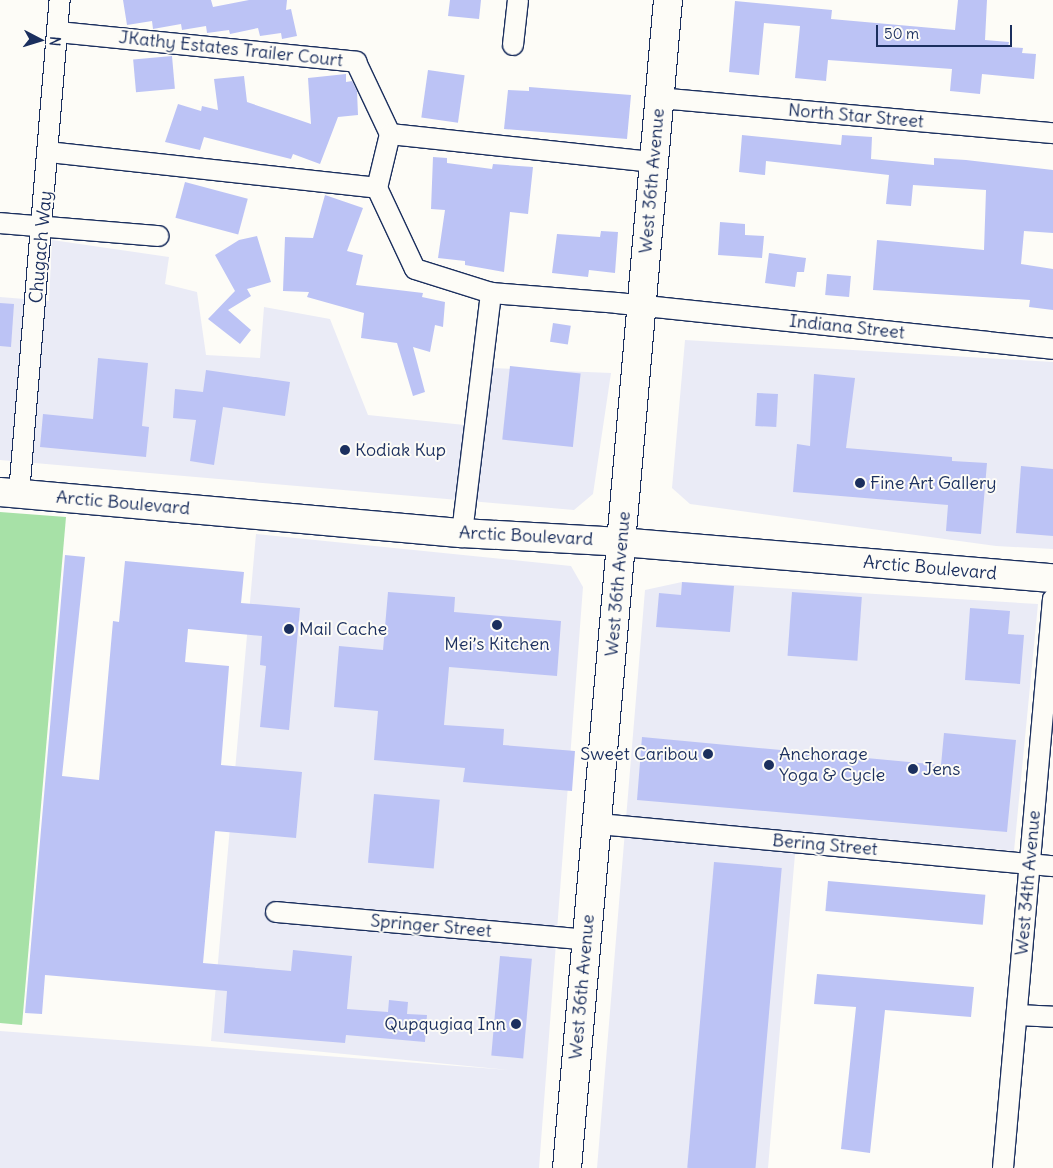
<!DOCTYPE html>
<html>
<head>
<meta charset="utf-8">
<style>
  body { margin:0 }
  #map { position:relative; width:1053px; height:1168px; overflow:hidden; background:#fdfcf7; font-family:Delius,sans-serif }
  div>[style] { position:absolute }
  .built>* { inset:0; background:#eaebf6 }
  .green>* { inset:0; background:#a7e1a7 }
  .building>* { inset:0; background:#bcc3f5; transform-origin:0 0 }
  .roads { filter:drop-shadow(1px 0 #1b2f5e) drop-shadow(-1px 0 #1b2f5e) drop-shadow(0 1px #1b2f5e) drop-shadow(0 -1px #1b2f5e) }
  .minor>* { height:20px; margin:-10px; padding:0 10px; transform-origin:10px; border-radius:10px; background:#fdfcf7 }
  .secondary>* { height:28px; margin:-14px; padding:0 14px; transform-origin:14px; border-radius:14px; background:#fdfcf7 }
  .dots>* { width:14px; height:14px; translate:-50% -50%; box-sizing:border-box; border:2px solid #fdfcf7; border-radius:50% }
  span { translate:-50% -50%; white-space:nowrap; text-align:center; line-height:1.15; -webkit-text-stroke:4px #fdfcf7; paint-order:stroke }
  .street-label { font-size:18px; color:#1b2f5e }
  .poi-label { font-size:18px; color:#1b2f5e }
  .left { translate:0 -50%; text-align:left }
  .right { translate:-100% -50%; text-align:right }
  .north { position:absolute; left:15px; top:15px; width:50px; height:50px; -webkit-text-stroke:4px #fdfcf7; paint-order:stroke; rotate:95deg; font-size:14px; font-weight:700; line-height:20px; text-align:center; color:#1b2f5e }
  .north::after { content:''; display:block; margin:auto; width:18px; height:22px; background:#1b2f5e; clip-path:polygon(50% 0,100% 100%,50% 72%,0 100%) }
  .scale { position:absolute; left:876px; top:25px; width:136px; height:22px; box-sizing:border-box; border:2px solid #1b2f5e; border-top:0; padding-left:6px; font-size:15px; line-height:18px; white-space:nowrap; color:#1b2f5e; -webkit-text-stroke:4px #fdfcf7; paint-order:stroke }
</style>
</head>
<body>
<div id="map">
  <div class="built">
    <div style="clip-path:polygon(52px 240px,169px 257px,165px 284px,197px 292px,206px 355px,260px 358px,264px 307px,330px 319px,368px 415px,484px 427px,491px 368px,611px 373px,593px 494px,574px 510px,0 460px,0 297px,49px 301px)"></div>
    <div style="clip-path:polygon(685px 340px,1053px 362px,1053px 549px,996px 546px,690px 504px,672px 488px)"></div>
    <div style="clip-path:polygon(256px 534px,571px 566px,583px 587px,539px 1168px,0 1168px,0 1031px,509px 1070px,211px 1041px)"></div>
    <div style="clip-path:polygon(682px 582px,1038px 604px,1014px 851px,797px 831px,768px 1168px,597px 1168px,645px 590px)"></div>
  </div>
  <div class="green">
    <div style="clip-path:polygon(0 512px,66px 517px,22px 1025px,0 1023px)"></div>
  </div>
  <div class="building">
    <div style="clip-path:polygon(123px 0,211px 0,213px 7px,249px 0,287px 0,286px 10px,291px 9px,297px 36px,282px 39px,281px 33px,260px 36px,258px 28px,230px 34px,229px 30px,207px 33px,206px 26px,182px 30px,181px 24px,153px 29px,152px 21px,127px 25px)"></div>
    <div style="clip-path:polygon(450px 0,481px 0,479px 19px,448px 16px)"></div>
    <div style="clip-path:polygon(958px 0,987px 0,985px 40px,1009px 42px,1008px 47px,1023px 48px,1022px 53px,1036px 54px,1034px 79px,982px 74px,980px 94px,950px 91px,952px 69px,828px 60px,826px 81px,795px 78px,800px 26px,764px 23px,759px 75px,729px 72px,735px 1px,832px 10px,831px 19px,955px 30px)"></div>
    <div style="left:172px;top:56px;width:33px;height:39px;rotate:85deg"></div>
    <div style="left:428px;top:70px;width:37px;height:48px;rotate:8deg"></div>
    <div style="clip-path:polygon(346px 74px,346px 82px,352px 81px,357px 91px,358px 115px,338px 117px,320px 164px,293px 154px,291px 159px,204px 137px,200px 150px,165px 142px,178px 104px,201px 111px,202px 106px,218px 110px,214px 79px,244px 76px,247px 102px,311px 124px,308px 78px)"></div>
    <div style="clip-path:polygon(529px 87px,631px 95px,627px 139px,504px 129px,508px 90px,529px 91px)"></div>
    <div style="clip-path:polygon(742px 135px,841px 145px,842px 135px,872px 137px,871px 159px,934px 165px,934px 158px,966px 160px,1053px 170px,1053px 233px,1024px 231px,1021px 264px,1053px 269px,1053px 310px,1029px 307px,1030px 300px,873px 290px,877px 240px,984px 250px,986px 190px,913px 185px,911px 206px,886px 204px,889px 175px,766px 161px,765px 175px,739px 172px)"></div>
    <div style="clip-path:polygon(433px 157px,447px 158px,447px 163px,492px 169px,493px 164px,533px 167px,528px 214px,510px 212px,504px 272px,465px 265px,465px 261px,438px 258px,445px 210px,431px 209px)"></div>
    <div style="left:185px;top:182px;width:65px;height:37px;rotate:15deg"></div>
    <div style="clip-path:polygon(325px 195px,363px 208px,347px 251px,363px 255px,356px 285px,423px 293px,422px 297px,445px 302px,443px 327px,435px 325px,430px 352px,413px 347px,425px 392px,413px 396px,397px 343px,361px 338px,364px 313px,307px 297px,309px 292px,283px 291px,285px 237px,313px 238px)"></div>
    <div style="clip-path:polygon(720px 222px,745px 224px,745px 235px,764px 236px,762px 258px,718px 255px)"></div>
    <div style="clip-path:polygon(601px 231px,618px 232px,615px 273px,589px 270px,588px 277px,552px 273px,557px 234px,600px 237px)"></div>
    <div style="clip-path:polygon(257px 236px,271px 282px,247px 289px,251px 296px,228px 310px,251px 330px,240px 344px,208px 319px,235px 291px,215px 255px,239px 240px)"></div>
    <div style="clip-path:polygon(769px 253px,806px 258px,804px 272px,797px 272px,795px 287px,765px 283px)"></div>
    <div style="left:827px;top:274px;width:24px;height:21px;rotate:5deg"></div>
    <div style="clip-path:polygon(0 303px,14px 304px,11px 347px,0 346px)"></div>
    <div style="left:553px;top:323px;width:18px;height:19px;rotate:9deg"></div>
    <div style="clip-path:polygon(98px 358px,148px 363px,142px 426px,149px 427px,146px 457px,40px 447px,43px 414px,93px 419px)"></div>
    <div style="left:510px;top:366px;width:71px;height:74px;rotate:6deg"></div>
    <div style="clip-path:polygon(206px 370px,290px 382px,285px 416px,223px 407px,214px 465px,190px 461px,196px 420px,173px 418px,175px 389px,203px 392px)"></div>
    <div style="clip-path:polygon(814px 374px,855px 378px,846px 448px,952px 457px,952px 461px,987px 463px,981px 534px,946px 531px,948px 505px,793px 492px,797px 444px,810px 446px)"></div>
    <div style="left:757px;top:393px;width:21px;height:33px;rotate:3deg"></div>
    <div style="clip-path:polygon(1021px 466px,1053px 469px,1053px 536px,1016px 533px)"></div>
    <div style="clip-path:polygon(65px 555px,85px 557px,62px 776px,99px 780px,113px 621px,119px 622px,125px 561px,244px 572px,241px 603px,300px 608px,289px 730px,260px 727px,266px 666px,260px 665px,262px 636px,188px 629px,185px 662px,229px 666px,221px 765px,302px 772px,296px 838px,215px 831px,203px 963px,291px 971px,293px 950px,352px 956px,347px 1009px,388px 1012px,389px 1000px,408px 1002px,407px 1014px,427px 1015px,425px 1042px,346px 1035px,345px 1043px,224px 1033px,227px 991px,45px 975px,42px 1014px,25px 1013px)"></div>
    <div style="clip-path:polygon(682px 582px,734px 586px,730px 632px,656px 627px,659px 593px,681px 595px)"></div>
    <div style="clip-path:polygon(388px 592px,455px 597px,454px 612px,561px 621px,557px 676px,449px 667px,444px 725px,504px 729px,503px 745px,575px 751px,572px 791px,463px 782px,465px 768px,374px 760px,378px 711px,334px 707px,339px 646px,383px 650px)"></div>
    <div style="left:792px;top:592px;width:70px;height:64px;rotate:4deg"></div>
    <div style="clip-path:polygon(970px 608px,1010px 611px,1008px 634px,1024px 635px,1020px 684px,965px 680px)"></div>
    <div style="clip-path:polygon(944px 733px,1016px 740px,1007px 832px,637px 800px,642px 737px,941px 765px)"></div>
    <div style="left:374px;top:794px;width:66px;height:69px;rotate:5deg"></div>
    <div style="left:714px;top:862px;width:68px;height:307px;rotate:5deg"></div>
    <div style="left:828px;top:881px;width:158px;height:30px;rotate:5deg"></div>
    <div style="left:500px;top:956px;width:32px;height:100px;rotate:5deg"></div>
    <div style="clip-path:polygon(817px 974px,974px 987px,971px 1017px,885px 1010px,870px 1153px,841px 1149px,856px 1007px,814px 1004px)"></div>
  </div>
  <div class="roads">
    <div class="minor">
      <div style="left:58px;top:32px;width:300px;rotate:5.7deg"></div>
      <div style="left:356px;top:62px;width:80px;rotate:64.7deg"></div>
      <div style="left:390px;top:134px;width:265px;rotate:6.1deg"></div>
      <div style="left:513px;top:45px;width:45px;rotate:-83.7deg"></div>
      <div style="left:659px;top:98px;width:396px;rotate:5.1deg"></div>
      <div style="left:390px;top:134px;width:56px;rotate:103.5deg"></div>
      <div style="left:377px;top:188px;width:89px;rotate:64.9deg"></div>
      <div style="left:415px;top:269px;width:80px;rotate:17.5deg"></div>
      <div style="left:491px;top:293px;width:126px;rotate:4.5deg"></div>
      <div style="left:617px;top:303px;width:438px;rotate:6deg"></div>
      <div style="left:48px;top:152px;width:331px;rotate:6.2deg"></div>
      <div style="left:0;top:223px;width:159px;rotate:4.7deg"></div>
      <div style="left:19px;top:494px;width:496px;rotate:-85.3deg"></div>
      <div style="left:462px;top:533px;width:242px;rotate:-83.1deg"></div>
      <div style="left:598px;top:824px;width:457px;rotate:5.3deg"></div>
      <div style="left:276px;top:912px;width:312px;rotate:5.1deg"></div>
      <div style="left:1018px;top:1015px;width:35px;rotate:3deg"></div>
      <div style="left:1003px;top:1168px;width:571px;rotate:-84.98deg"></div>
    </div>
    <div class="secondary">
      <div style="left:0;top:492px;width:464px;rotate:5.1deg"></div>
      <div style="left:462px;top:533px;width:159px;rotate:3.2deg"></div>
      <div style="left:621px;top:542px;width:433px;rotate:4.8deg"></div>
      <div style="left:567px;top:1168px;width:1172px;rotate:-85.06deg"></div>
    </div>
  </div>
  <div class="dots">
    <div style="left:345px;top:450px;background:#1b2f5e"></div>
    <div style="left:860px;top:483px;background:#1b2f5e"></div>
    <div style="left:497px;top:625px;background:#1b2f5e"></div>
    <div style="left:289px;top:629px;background:#1b2f5e"></div>
    <div style="left:708px;top:754px;background:#1b2f5e"></div>
    <div style="left:769px;top:765px;background:#1b2f5e"></div>
    <div style="left:913px;top:769px;background:#1b2f5e"></div>
    <div style="left:516px;top:1024px;background:#1b2f5e"></div>
  </div>
  <div class="street-label">
    <span style="left:231px;top:49px;rotate:6deg">JKathy Estates Trailer Court</span>
    <span style="left:856px;top:116px;rotate:5deg">North Star Street</span>
    <span style="left:652px;top:181px;rotate:-85deg">West 36th Avenue</span>
    <span style="left:41px;top:247px;rotate:-85deg">Chugach Way</span>
    <span style="left:847px;top:327px;rotate:6deg">Indiana Street</span>
    <span style="left:123px;top:503px;rotate:5deg">Arctic Boulevard</span>
    <span style="left:526px;top:536px;rotate:3deg">Arctic Boulevard</span>
    <span style="left:930px;top:568px;rotate:5deg">Arctic Boulevard</span>
    <span style="left:618px;top:584px;rotate:-85deg">West 36th Avenue</span>
    <span style="left:825px;top:845px;rotate:5deg">Bering Street</span>
    <span style="left:1028px;top:883px;rotate:-85deg">West 34th Avenue</span>
    <span style="left:431px;top:926px;rotate:5deg">Springer Street</span>
    <span style="left:582px;top:987px;rotate:-85deg">West 36th Avenue</span>
  </div>
  <div class="poi-label">
    <span class="left" style="left:355px;top:450px">Kodiak Kup</span>
    <span class="left" style="left:870px;top:483px">Fine Art Gallery</span>
    <span class="left" style="left:299px;top:629px">Mail Cache</span>
    <span style="left:497px;top:644px">Mei’s Kitchen</span>
    <span class="right" style="left:698px;top:754px">Sweet Caribou</span>
    <span class="left" style="left:779px;top:765px">Anchorage<br>Yoga &amp; Cycle</span>
    <span class="left" style="left:923px;top:769px">Jens</span>
    <span class="right" style="left:506px;top:1024px">Qupqugiaq Inn</span>
  </div>
  <div class="north">N</div>
  <div class="scale">50 m</div>
</div>
</body>
</html>
